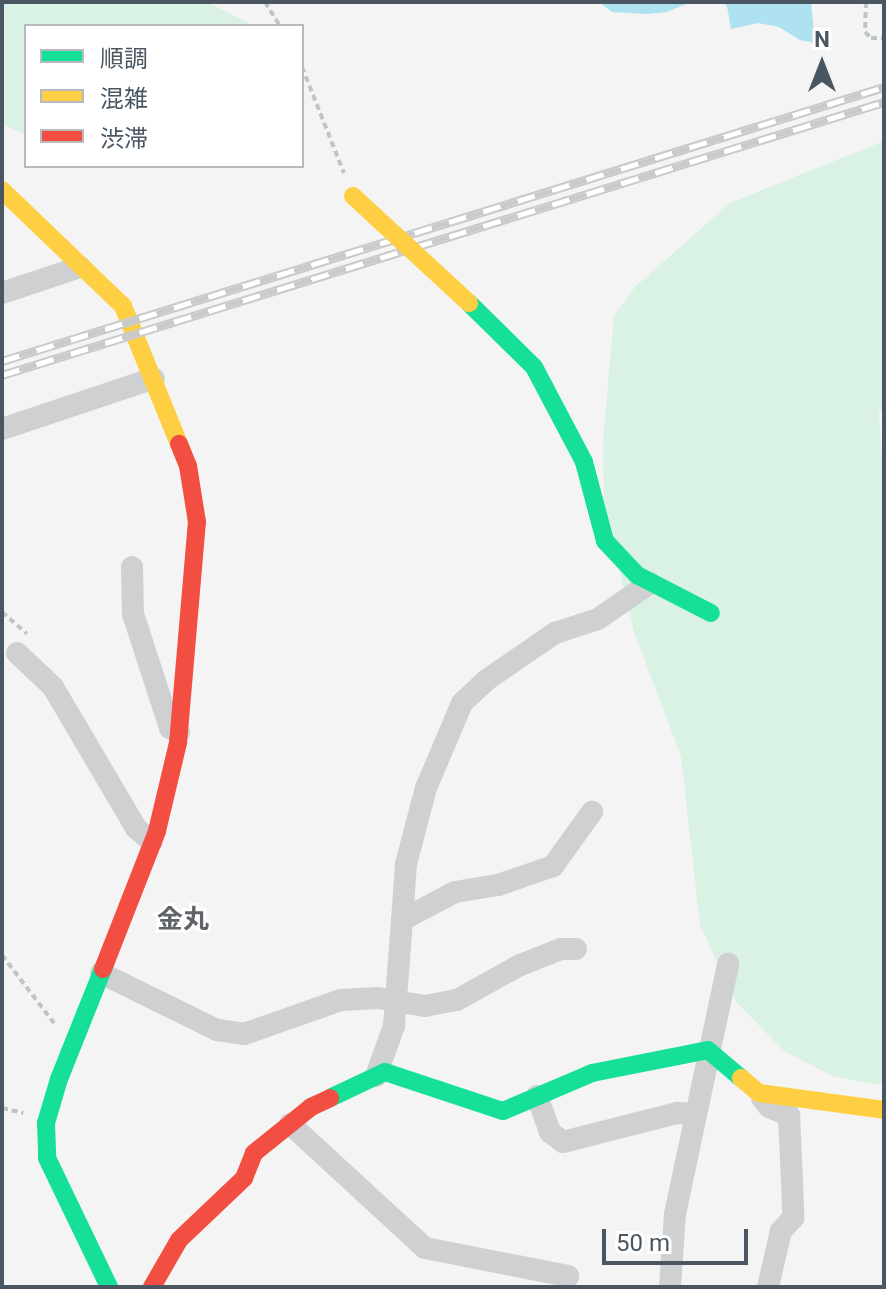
<!DOCTYPE html>
<html>
<head>
<meta charset="utf-8">
<style>
  body { margin:0 }
  #map { position:relative; width:886px; height:1289px; overflow:hidden; background:#f4f4f4; font-family:Roboto,"Noto Sans JP",sans-serif }
  div>[style] { position:absolute }
  .green>* { inset:0; background:#d9f2e3 }
  .water>* { inset:0; background:#aee2f0 }
  .path>* { height:4px; margin-top:-2px; transform-origin:0; background:repeating-linear-gradient(90deg,#bcc7c4 0 6px,transparent 0 10px) }
  .street>* { height:22px; margin:-11px; padding:0 11px; transform-origin:11px; border-radius:11px; background:#ced0d2 }
  .fast>* { height:18px; margin:-9px; padding:0 9px; transform-origin:9px; border-radius:9px; background:#16e098 }
  .slow>* { height:18px; margin:-9px; padding:0 9px; transform-origin:9px; border-radius:9px; background:#ffcf43 }
  .jam>* { height:18px; margin:-9px; padding:0 9px; transform-origin:9px; border-radius:9px; background:#f24e42 }
  .rail>* { height:9px; margin-top:-4.5px; transform-origin:0; background:repeating-linear-gradient(90deg,#fff 0 18px,#c9cacc 0 36px); box-sizing:border-box; border-block:2px solid #c9cacc }
  .slow-bridge>* { height:18px; margin:-9px; padding:0 9px; transform-origin:9px; border-radius:9px; background:#ffcf43 }
  span { translate:-50% -50%; white-space:nowrap; text-align:center; line-height:1.15; -webkit-text-stroke:6px #fff; paint-order:stroke }
  .quarter-label { font-size:26px; color:#5f6368; font-weight:700 }
  .frame { position:absolute; inset:0; border:4px solid #4a5661; pointer-events:none }
  .legend { position:absolute; left:24px; top:24px; width:280px; height:144px; box-sizing:border-box; background:#fff; border:2px solid #b7bbc0; margin:0; padding:10px 14px; list-style:none; font-size:24px; color:#4a5661 }
  .legend li { display:flex; align-items:center; gap:16px; height:40px }
  .legend b { width:40px; border:2px solid #b7bbc0 }
  .north { position:absolute; left:782px; top:24px; width:80px; height:80px; -webkit-text-stroke:6px #fff; paint-order:stroke; rotate:0deg; font-size:22px; font-weight:700; line-height:32px; text-align:center; color:#4a5661 }
  .north::after { content:''; display:block; margin:auto; width:28px; height:36px; background:#4a5661; clip-path:polygon(50% 0,100% 100%,50% 72%,0 100%) }
  .scale { position:absolute; left:602px; top:1229px; width:146px; height:36px; box-sizing:border-box; border:4px solid #4a5661; border-top:0; padding-left:10px; font-size:24px; line-height:28px; white-space:nowrap; color:#4a5661; -webkit-text-stroke:6px #fff; paint-order:stroke }
</style>
</head>
<body>
<div id="map">
  <div class="green">
    <div style="clip-path:polygon(2px 2px,207px 2px,254px 26px,26px 26px,26px 136px,2px 123px)"></div>
    <div style="clip-path:polygon(884px 141px,884px 407px,879px 412px,884px 489px,884px 1081px,876px 1085px,833px 1076px,784px 1051px,736px 1002px,700px 925px,681px 756px,634px 632px,604px 504px,603px 442px,614px 315px,635px 287px,730px 203px)"></div>
  </div>
  <div class="water">
    <div style="clip-path:polygon(599px 2px,691px 2px,667px 12px,646px 14px,612px 12px)"></div>
    <div style="clip-path:polygon(722px 2px,811px 2px,815px 43px,800px 40px,779px 27px,758px 23px,731px 29px,727px 6px)"></div>
  </div>
  <div class="path">
    <div style="left:265px;top:2px;width:28px;rotate:58deg"></div>
    <div style="left:866px;top:2px;width:30px;rotate:92deg"></div>
    <div style="left:865px;top:32px;width:8px;rotate:45deg"></div>
    <div style="left:871px;top:38px;width:13px"></div>
    <div style="left:302px;top:67px;width:114px;rotate:68.4deg"></div>
    <div style="left:2px;top:612px;width:33px;rotate:41deg"></div>
    <div style="left:2px;top:955px;width:86px;rotate:52.6deg"></div>
    <div style="left:2px;top:1108px;width:22px;rotate:13deg"></div>
  </div>
  <div class="street">
    <div style="left:2px;top:293px;width:82px;rotate:-18.4deg"></div>
    <div style="left:2px;top:429px;width:160px;rotate:-18.5deg"></div>
    <div style="left:132px;top:567px;width:47px;rotate:88.8deg"></div>
    <div style="left:133px;top:614px;width:120px;rotate:72deg"></div>
    <div style="left:170px;top:728px;width:10px;rotate:24deg"></div>
    <div style="left:17px;top:653px;width:50px;rotate:43.4deg"></div>
    <div style="left:53px;top:687px;width:164px;rotate:59.5deg"></div>
    <div style="left:136px;top:828px;width:21px;rotate:41deg"></div>
    <div style="left:402px;top:920px;width:56px;rotate:-85.9deg"></div>
    <div style="left:406px;top:864px;width:79px;rotate:-75.3deg"></div>
    <div style="left:426px;top:788px;width:92px;rotate:-67deg"></div>
    <div style="left:462px;top:703px;width:35px;rotate:-43deg"></div>
    <div style="left:488px;top:679px;width:81px;rotate:-34.5deg"></div>
    <div style="left:555px;top:633px;width:45px;rotate:-18deg"></div>
    <div style="left:598px;top:619px;width:63px;rotate:-34.7deg"></div>
    <div style="left:101px;top:973px;width:129px;rotate:26.2deg"></div>
    <div style="left:217px;top:1030px;width:27px;rotate:8deg"></div>
    <div style="left:244px;top:1034px;width:103px;rotate:-19.3deg"></div>
    <div style="left:341px;top:1000px;width:37px;rotate:-3deg"></div>
    <div style="left:378px;top:998px;width:48px;rotate:9.7deg"></div>
    <div style="left:425px;top:1006px;width:33px;rotate:-11deg"></div>
    <div style="left:457px;top:1000px;width:70px;rotate:-29.1deg"></div>
    <div style="left:518px;top:966px;width:46px;rotate:-21.6deg"></div>
    <div style="left:561px;top:949px;width:15px"></div>
    <div style="left:376px;top:1076px;width:53px;rotate:-70.2deg"></div>
    <div style="left:394px;top:1026px;width:106px;rotate:-85.7deg"></div>
    <div style="left:402px;top:920px;width:60px;rotate:-27.8deg"></div>
    <div style="left:455px;top:892px;width:44px;rotate:-9.2deg"></div>
    <div style="left:498px;top:885px;width:58px;rotate:-19.1deg"></div>
    <div style="left:553px;top:866px;width:67px;rotate:-54.2deg"></div>
    <div style="left:537px;top:1096px;width:38px;rotate:70deg"></div>
    <div style="left:550px;top:1132px;width:16px;rotate:38deg"></div>
    <div style="left:563px;top:1142px;width:118px;rotate:-14.3deg"></div>
    <div style="left:677px;top:1113px;width:18px;rotate:3deg"></div>
    <div style="left:762px;top:1098px;width:11px;rotate:52deg"></div>
    <div style="left:769px;top:1107px;width:22px;rotate:22deg"></div>
    <div style="left:789px;top:1115px;width:65px;rotate:87.4deg"></div>
    <div style="left:792px;top:1180px;width:38px;rotate:88deg"></div>
    <div style="left:793px;top:1218px;width:18px;rotate:133deg"></div>
    <div style="left:781px;top:1231px;width:57px;rotate:103.1deg"></div>
    <div style="left:290px;top:1124px;width:183px;rotate:42.6deg"></div>
    <div style="left:425px;top:1248px;width:146px;rotate:11.1deg"></div>
    <div style="left:670px;top:1287px;width:73px;rotate:-86.1deg"></div>
    <div style="left:675px;top:1214px;width:256px;rotate:-78deg"></div>
  </div>
  <div class="fast">
    <div style="left:469px;top:303px;width:91px;rotate:44.6deg"></div>
    <div style="left:534px;top:367px;width:107px;rotate:62.2deg"></div>
    <div style="left:584px;top:462px;width:82px;rotate:75.1deg"></div>
    <div style="left:605px;top:541px;width:47px;rotate:46.7deg"></div>
    <div style="left:637px;top:575px;width:83px;rotate:27.2deg"></div>
    <div style="left:103px;top:969px;width:118px;rotate:111.8deg"></div>
    <div style="left:59px;top:1079px;width:46px;rotate:106.5deg"></div>
    <div style="left:46px;top:1123px;width:35px;rotate:88deg"></div>
    <div style="left:47px;top:1158px;width:143px;rotate:64.3deg"></div>
    <div style="left:330px;top:1098px;width:61px;rotate:-25.3deg"></div>
    <div style="left:385px;top:1072px;width:124px;rotate:18.3deg"></div>
    <div style="left:503px;top:1111px;width:97px;rotate:-23.1deg"></div>
    <div style="left:592px;top:1073px;width:118px;rotate:-11.2deg"></div>
    <div style="left:708px;top:1050px;width:43px;rotate:40.3deg"></div>
  </div>
  <div class="slow">
    <div style="left:2px;top:190px;width:168px;rotate:43.8deg"></div>
    <div style="left:123px;top:306px;width:149px;rotate:67.9deg"></div>
    <div style="left:741px;top:1078px;width:23px;rotate:40deg"></div>
    <div style="left:759px;top:1093px;width:126px;rotate:7.7deg"></div>
  </div>
  <div class="jam">
    <div style="left:103px;top:969px;width:148px;rotate:-68.6deg"></div>
    <div style="left:157px;top:831px;width:90px;rotate:-76.6deg"></div>
    <div style="left:178px;top:743px;width:222px;rotate:-85.1deg"></div>
    <div style="left:197px;top:522px;width:57px;rotate:-99.1deg"></div>
    <div style="left:188px;top:466px;width:24px;rotate:-112deg"></div>
    <div style="left:152px;top:1287px;width:54px;rotate:-60.1deg"></div>
    <div style="left:179px;top:1240px;width:90px;rotate:-43.6deg"></div>
    <div style="left:244px;top:1178px;width:27px;rotate:-68deg"></div>
    <div style="left:254px;top:1153px;width:73px;rotate:-38.9deg"></div>
    <div style="left:311px;top:1107px;width:21px;rotate:-25deg"></div>
  </div>
  <div class="rail">
    <div style="left:2px;top:361px;width:924px;rotate:-17.26deg"></div>
    <div style="left:2px;top:375px;width:923px;rotate:-17.2deg"></div>
  </div>
  <div class="slow-bridge">
    <div style="left:353px;top:196px;width:158px;rotate:42.7deg"></div>
  </div>
  <div class="quarter-label">
    <span style="left:183px;top:920px">金丸</span>
  </div>
  <div class="frame"></div>
  <ul class="legend">
  <li><b style="height:10px;background:#16e098"></b>順調</li>
  <li><b style="height:10px;background:#ffcf43"></b>混雑</li>
  <li><b style="height:10px;background:#f24e42"></b>渋滞</li>
  </ul>
  <div class="north">N</div>
  <div class="scale">50 m</div>
</div>
</body>
</html>
